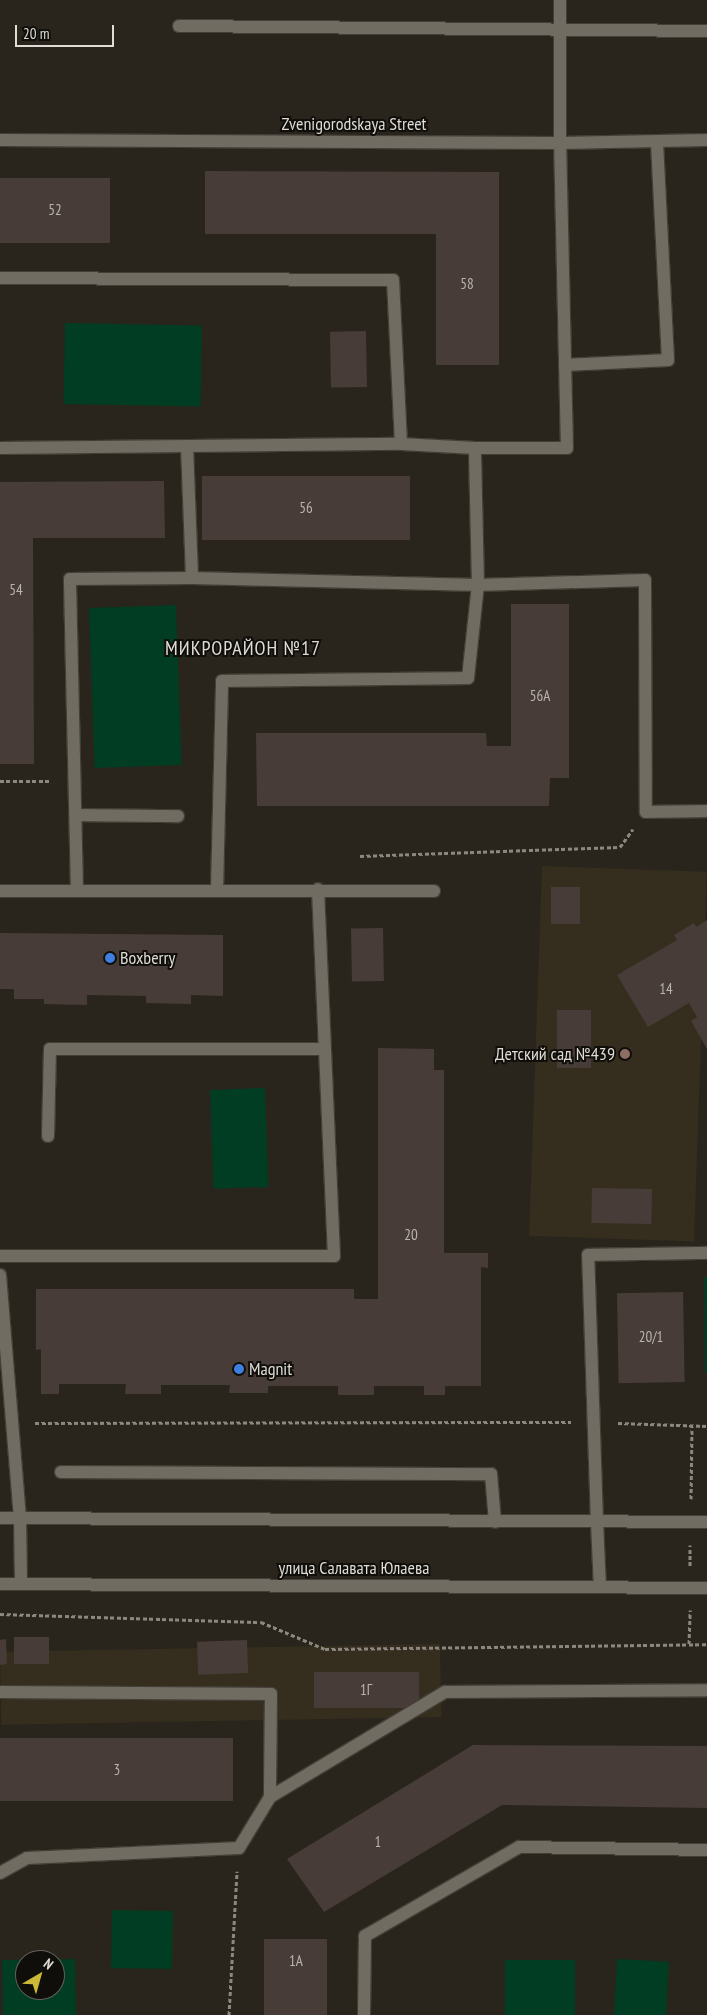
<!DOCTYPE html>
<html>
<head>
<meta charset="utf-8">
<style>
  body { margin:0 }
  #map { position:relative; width:707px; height:2015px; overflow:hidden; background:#29251c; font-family:"PT Sans Narrow",sans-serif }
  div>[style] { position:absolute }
  .built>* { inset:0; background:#352e1e; transform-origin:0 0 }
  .green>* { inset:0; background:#003d22; transform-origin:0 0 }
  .building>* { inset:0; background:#483c38; transform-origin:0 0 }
  .path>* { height:3px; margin-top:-1.5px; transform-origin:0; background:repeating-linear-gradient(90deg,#8c8881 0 4px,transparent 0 6.5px) }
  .roads { filter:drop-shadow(1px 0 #433f38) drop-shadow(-1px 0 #433f38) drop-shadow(0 1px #433f38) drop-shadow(0 -1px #433f38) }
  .service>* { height:12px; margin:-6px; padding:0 6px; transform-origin:6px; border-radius:6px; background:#716c61 }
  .minor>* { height:12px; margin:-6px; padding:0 6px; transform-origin:6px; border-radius:6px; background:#716c61 }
  .tertiary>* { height:12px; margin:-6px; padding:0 6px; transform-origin:6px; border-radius:6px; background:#716c61 }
  .dots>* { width:14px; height:14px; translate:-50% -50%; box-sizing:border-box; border:2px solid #100e0a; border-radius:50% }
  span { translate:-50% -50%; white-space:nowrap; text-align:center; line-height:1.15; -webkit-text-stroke:4px #100e0a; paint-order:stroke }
  .number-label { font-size:15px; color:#b9b4ae }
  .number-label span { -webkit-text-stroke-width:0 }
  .street-label { font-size:18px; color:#dfdcd6 }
  .poi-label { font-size:18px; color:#dfdcd6 }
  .left { translate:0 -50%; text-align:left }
  .right { translate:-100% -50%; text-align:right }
  .quarter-label { font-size:20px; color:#dfdcd6; letter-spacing:1px }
  .north { position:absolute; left:15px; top:1950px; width:50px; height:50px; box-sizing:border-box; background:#100e0a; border:1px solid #63605c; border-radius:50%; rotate:38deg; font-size:14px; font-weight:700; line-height:20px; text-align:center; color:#dfdcd6 }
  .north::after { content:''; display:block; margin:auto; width:18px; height:22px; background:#cdb938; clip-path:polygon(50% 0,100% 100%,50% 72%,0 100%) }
  .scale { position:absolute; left:15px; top:25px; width:99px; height:22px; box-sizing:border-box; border:2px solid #dfdcd6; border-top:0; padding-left:6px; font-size:15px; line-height:18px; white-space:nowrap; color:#dfdcd6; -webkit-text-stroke:4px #100e0a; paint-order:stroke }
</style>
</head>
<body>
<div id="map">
  <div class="built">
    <div style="left:542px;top:866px;width:165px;height:370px;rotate:2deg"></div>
    <div style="left:440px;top:1644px;width:73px;height:440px;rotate:89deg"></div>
  </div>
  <div class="green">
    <div style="left:65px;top:323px;width:137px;height:81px;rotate:1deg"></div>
    <div style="left:176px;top:605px;width:160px;height:87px;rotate:88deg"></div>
    <div style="left:265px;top:1088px;width:99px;height:55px;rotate:88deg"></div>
    <div style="clip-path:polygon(704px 1277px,707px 1277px,707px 1373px,705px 1373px)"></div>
    <div style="left:112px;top:1910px;width:61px;height:58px;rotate:1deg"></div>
    <div style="clip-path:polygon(evenodd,75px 1959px,76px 2015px,3px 2015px,2px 1960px,75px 1959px,25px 1960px,55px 1960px,55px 1990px,25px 1990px,25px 1960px)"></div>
    <div style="left:617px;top:1959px;width:52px;height:56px;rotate:3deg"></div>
    <div style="left:505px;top:1960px;width:70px;height:55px"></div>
  </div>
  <div class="building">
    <div style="clip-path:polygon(205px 171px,499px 172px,499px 365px,436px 365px,436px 234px,205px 234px)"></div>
    <div style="left:0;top:178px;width:110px;height:65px"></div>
    <div style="left:366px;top:331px;width:56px;height:36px;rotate:89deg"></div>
    <div style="left:410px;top:476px;width:64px;height:208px;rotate:90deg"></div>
    <div style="clip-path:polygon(164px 481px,165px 538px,33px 538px,34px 764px,0 764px,0 482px)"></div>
    <div style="clip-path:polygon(511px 604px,569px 604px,569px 778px,550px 778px,549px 806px,257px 806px,256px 733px,486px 733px,487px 746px,511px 746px)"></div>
    <div style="left:551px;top:887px;width:29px;height:37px"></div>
    <div style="clip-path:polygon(707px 920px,707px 1049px,691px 1021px,697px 1017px,689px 1003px,648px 1027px,617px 975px,677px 940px,674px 935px,694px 923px,696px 927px)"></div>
    <div style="left:383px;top:928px;width:53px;height:32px;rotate:89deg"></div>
    <div style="clip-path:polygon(0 933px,223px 935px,223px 996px,191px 995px,191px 1004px,146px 1003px,146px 996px,87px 995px,87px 1005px,44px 1004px,44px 999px,14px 999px,14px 989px,0 989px)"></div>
    <div style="left:557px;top:1010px;width:34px;height:58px"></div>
    <div style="clip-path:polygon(378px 1048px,434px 1049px,434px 1070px,444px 1070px,444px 1253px,488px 1253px,488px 1268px,481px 1267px,481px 1386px,445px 1386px,445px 1395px,424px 1395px,424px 1386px,374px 1386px,374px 1395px,338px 1395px,338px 1386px,268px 1386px,268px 1393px,229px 1393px,230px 1385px,161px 1385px,161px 1394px,125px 1394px,126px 1384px,59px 1384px,59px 1394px,41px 1394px,41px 1349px,36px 1350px,36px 1289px,354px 1289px,354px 1299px,378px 1299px)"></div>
    <div style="left:592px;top:1188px;width:60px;height:35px;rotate:1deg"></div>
    <div style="left:683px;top:1292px;width:90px;height:66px;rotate:89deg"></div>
    <div style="left:14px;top:1637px;width:35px;height:27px"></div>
    <div style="clip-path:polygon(6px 1639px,7px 1664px,0 1665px,0 1640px)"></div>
    <div style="left:247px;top:1640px;width:33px;height:50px;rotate:88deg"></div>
    <div style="left:419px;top:1672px;width:36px;height:105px;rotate:90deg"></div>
    <div style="left:0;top:1738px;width:233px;height:63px"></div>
    <div style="clip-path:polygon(473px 1745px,707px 1746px,707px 1808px,502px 1805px,324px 1912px,287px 1859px)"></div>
    <div style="left:264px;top:1939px;width:63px;height:76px"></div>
  </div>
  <div class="path">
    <div style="left:0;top:781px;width:52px"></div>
    <div style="left:360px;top:856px;width:260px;rotate:-2deg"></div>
    <div style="left:620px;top:847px;width:22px;rotate:-54deg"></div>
    <div style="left:35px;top:1423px;width:536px;rotate:-0.11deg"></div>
    <div style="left:618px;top:1423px;width:89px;rotate:1.9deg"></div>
    <div style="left:691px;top:1499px;width:73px;rotate:-89.2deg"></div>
    <div style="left:690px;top:1566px;width:21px;rotate:-90deg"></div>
    <div style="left:0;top:1614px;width:261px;rotate:1.8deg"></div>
    <div style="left:261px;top:1622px;width:69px;rotate:22.9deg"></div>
    <div style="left:325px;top:1649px;width:382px;rotate:-0.7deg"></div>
    <div style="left:689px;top:1644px;width:34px;rotate:-88deg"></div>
    <div style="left:229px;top:2015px;width:144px;rotate:-86.8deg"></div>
  </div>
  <div class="roads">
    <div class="service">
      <div style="left:179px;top:26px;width:528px;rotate:0.54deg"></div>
      <div style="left:0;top:278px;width:393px;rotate:0.3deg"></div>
      <div style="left:393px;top:280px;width:164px;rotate:87.2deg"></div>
      <div style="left:565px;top:365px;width:103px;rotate:-2.8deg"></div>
      <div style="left:668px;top:360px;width:219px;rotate:-92.9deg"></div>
      <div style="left:187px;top:446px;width:132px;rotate:87.8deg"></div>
      <div style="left:0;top:448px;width:401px;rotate:-0.6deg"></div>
      <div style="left:401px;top:444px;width:74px;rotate:3.1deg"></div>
      <div style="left:475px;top:448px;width:92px"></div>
      <div style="left:567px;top:448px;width:305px;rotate:-91.3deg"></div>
      <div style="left:560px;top:143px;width:143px;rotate:-90deg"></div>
      <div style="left:76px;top:815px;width:102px;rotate:0.6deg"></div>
      <div style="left:217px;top:890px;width:209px;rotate:-88.6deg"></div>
      <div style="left:222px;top:681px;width:246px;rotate:-0.7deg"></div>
      <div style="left:468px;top:678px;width:94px;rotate:-83.9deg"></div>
      <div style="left:478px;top:585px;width:137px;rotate:-91.3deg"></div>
      <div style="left:0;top:891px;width:434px"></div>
      <div style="left:77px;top:891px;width:312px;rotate:-91.3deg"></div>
      <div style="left:70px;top:579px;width:122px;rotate:-0.5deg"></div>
      <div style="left:192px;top:578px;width:286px;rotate:1.4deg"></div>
      <div style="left:478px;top:585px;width:167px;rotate:-1.7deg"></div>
      <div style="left:645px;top:580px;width:232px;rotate:89.8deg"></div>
      <div style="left:646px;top:812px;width:61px;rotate:-0.9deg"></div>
      <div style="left:48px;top:1136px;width:87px;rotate:-88.7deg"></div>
      <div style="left:50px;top:1049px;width:273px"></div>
      <div style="left:0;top:1256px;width:334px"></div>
      <div style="left:334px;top:1256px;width:367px;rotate:-92.5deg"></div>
      <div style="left:0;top:1275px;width:244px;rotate:85.3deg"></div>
      <div style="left:61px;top:1472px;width:430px;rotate:0.3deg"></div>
      <div style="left:491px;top:1474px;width:48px;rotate:85.2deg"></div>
      <div style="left:597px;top:1522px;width:267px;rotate:-91.9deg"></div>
      <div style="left:588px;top:1255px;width:119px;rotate:-1deg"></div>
      <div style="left:0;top:1692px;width:271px;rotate:0.4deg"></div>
      <div style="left:271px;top:1694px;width:103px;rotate:90.6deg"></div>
      <div style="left:0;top:1873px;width:31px;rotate:-29deg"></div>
      <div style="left:27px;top:1858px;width:212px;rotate:-2.7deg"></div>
      <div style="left:239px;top:1848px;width:60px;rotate:-58.7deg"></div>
      <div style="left:270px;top:1797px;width:204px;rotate:-31deg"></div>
      <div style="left:445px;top:1692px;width:262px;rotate:-0.4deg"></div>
      <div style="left:364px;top:2015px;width:79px;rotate:-89.3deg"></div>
      <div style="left:365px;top:1936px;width:178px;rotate:-30deg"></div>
      <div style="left:519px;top:1847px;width:188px;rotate:0.9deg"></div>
    </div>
    <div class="minor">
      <div style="left:0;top:140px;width:560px;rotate:0.31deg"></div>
      <div style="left:560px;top:143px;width:147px;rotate:-1.2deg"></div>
    </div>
    <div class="tertiary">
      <div style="left:0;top:1518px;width:707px;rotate:0.32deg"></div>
      <div style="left:20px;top:1518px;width:66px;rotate:89.1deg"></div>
      <div style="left:597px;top:1522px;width:65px;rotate:87.4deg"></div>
      <div style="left:0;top:1584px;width:707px;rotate:0.32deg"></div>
    </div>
  </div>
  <div class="dots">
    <div style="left:110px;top:958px;background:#3f7fe0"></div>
    <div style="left:625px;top:1054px;background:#8d6e63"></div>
    <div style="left:239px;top:1369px;background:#3f7fe0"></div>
  </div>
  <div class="number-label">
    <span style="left:55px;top:210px">52</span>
    <span style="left:467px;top:284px">58</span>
    <span style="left:306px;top:508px">56</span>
    <span style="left:16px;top:590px">54</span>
    <span style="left:540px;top:696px">56А</span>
    <span style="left:666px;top:989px">14</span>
    <span style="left:411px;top:1235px">20</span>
    <span style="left:651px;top:1337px">20/1</span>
    <span style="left:366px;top:1690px">1Г</span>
    <span style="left:117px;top:1770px">3</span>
    <span style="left:378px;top:1842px">1</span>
    <span style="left:296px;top:1961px">1А</span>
  </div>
  <div class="street-label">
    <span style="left:354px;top:124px">Zvenigorodskaya Street</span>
    <span style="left:354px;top:1568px">улица Салавата Юлаева</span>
  </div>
  <div class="poi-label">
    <span class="left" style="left:120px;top:958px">Boxberry</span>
    <span class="right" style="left:615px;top:1054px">Детский сад №439</span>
    <span class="left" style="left:249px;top:1369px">Magnit</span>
  </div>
  <div class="quarter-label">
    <span style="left:243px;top:648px">МИКРОРАЙОН №17</span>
  </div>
  <div class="north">N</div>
  <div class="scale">20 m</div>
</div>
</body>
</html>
